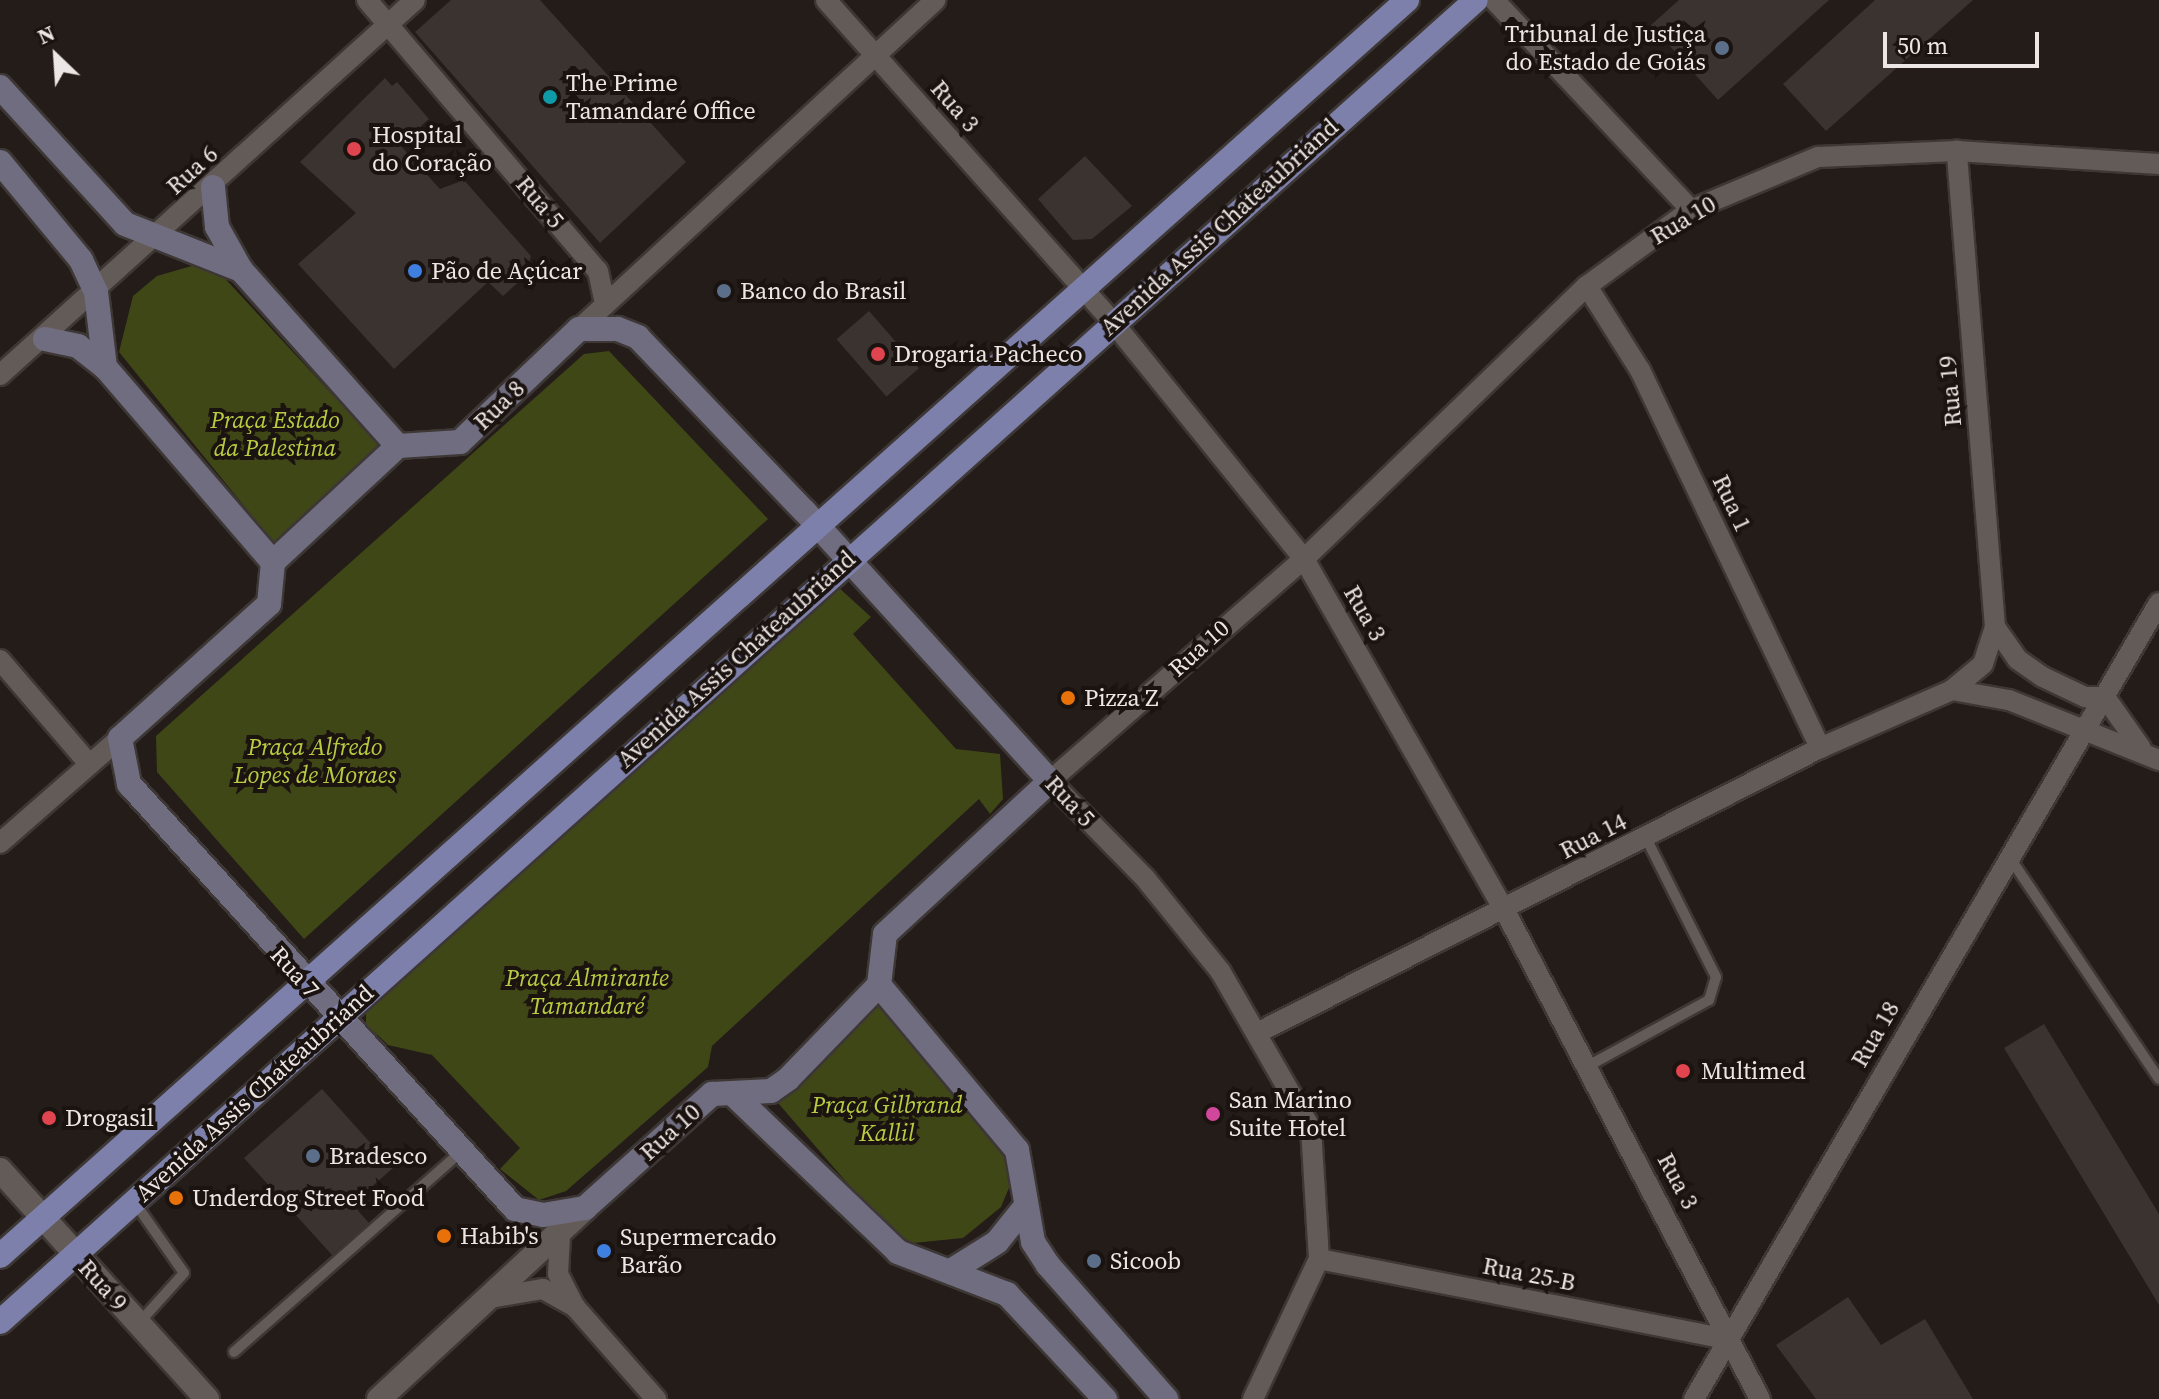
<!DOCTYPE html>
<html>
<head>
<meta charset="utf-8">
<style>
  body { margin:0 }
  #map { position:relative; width:2159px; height:1399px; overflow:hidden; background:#231c18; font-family:"Source Serif 4",serif }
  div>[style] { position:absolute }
  .green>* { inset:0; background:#404717 }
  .building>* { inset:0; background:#3b3330; transform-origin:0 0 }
  .roads { filter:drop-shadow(2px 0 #3d3735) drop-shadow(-2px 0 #3d3735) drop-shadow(0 2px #3d3735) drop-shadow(0 -2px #3d3735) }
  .service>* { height:10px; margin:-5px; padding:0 5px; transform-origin:5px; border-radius:5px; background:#635b57 }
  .minor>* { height:20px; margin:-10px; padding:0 10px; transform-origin:10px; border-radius:10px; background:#635b57 }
  .tertiary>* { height:24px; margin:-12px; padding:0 12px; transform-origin:12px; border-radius:12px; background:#635b57 }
  .secondary>* { height:24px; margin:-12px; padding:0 12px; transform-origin:12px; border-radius:12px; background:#706d80 }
  .primary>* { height:24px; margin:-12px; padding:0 12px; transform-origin:12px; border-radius:12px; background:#7d80aa }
  .dots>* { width:22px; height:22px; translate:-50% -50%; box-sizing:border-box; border:4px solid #1a1310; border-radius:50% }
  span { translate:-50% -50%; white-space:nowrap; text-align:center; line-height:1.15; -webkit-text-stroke:8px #1a1310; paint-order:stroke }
  .poi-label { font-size:24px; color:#ece6e4 }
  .right { translate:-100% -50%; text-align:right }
  .left { translate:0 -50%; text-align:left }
  .street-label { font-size:24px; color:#ece6e4 }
  .park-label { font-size:24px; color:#b8cb41; font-style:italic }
  .north { position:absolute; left:16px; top:16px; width:80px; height:80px; -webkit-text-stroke:6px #1a1310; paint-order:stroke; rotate:335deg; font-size:22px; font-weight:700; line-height:32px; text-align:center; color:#ece6e4 }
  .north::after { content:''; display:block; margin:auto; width:28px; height:36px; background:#ece6e4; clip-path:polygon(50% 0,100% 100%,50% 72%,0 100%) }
  .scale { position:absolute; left:1883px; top:32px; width:156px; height:36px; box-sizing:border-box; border:4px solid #ece6e4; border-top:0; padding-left:10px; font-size:24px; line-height:28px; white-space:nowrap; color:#ece6e4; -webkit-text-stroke:6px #1a1310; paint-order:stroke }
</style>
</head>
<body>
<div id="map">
  <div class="green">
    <div style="clip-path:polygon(195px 265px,218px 271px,380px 446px,275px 544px,119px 352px,133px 296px,157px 276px)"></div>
    <div style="clip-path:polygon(609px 351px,768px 519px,304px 939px,157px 772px,156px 736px,584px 354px)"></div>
    <div style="clip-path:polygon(837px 586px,871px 617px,853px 634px,956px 749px,1000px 754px,1003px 799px,990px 814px,979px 799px,712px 1046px,708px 1067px,566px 1191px,539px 1200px,500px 1169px,520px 1148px,432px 1055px,388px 1045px,366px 1024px,366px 1008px)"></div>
    <div style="clip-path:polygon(881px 1003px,1010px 1160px,1011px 1183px,1001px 1207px,963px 1238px,913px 1243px,887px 1229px,772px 1096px)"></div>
  </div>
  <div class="building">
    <div style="clip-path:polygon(451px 0,540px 0,686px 162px,600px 243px,415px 32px)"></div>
    <div style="clip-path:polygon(1679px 0,1829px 0,1718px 100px,1651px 25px)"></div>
    <div style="clip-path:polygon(1875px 0,1973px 0,1826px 131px,1783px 84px)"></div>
    <div style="clip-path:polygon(385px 78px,392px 86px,397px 82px,429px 119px,400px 145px,440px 189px,464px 180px,531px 256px,524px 277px,503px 296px,488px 282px,394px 369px,298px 264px,356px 213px,300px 162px)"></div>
    <div style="clip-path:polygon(1085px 156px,1132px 206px,1092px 239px,1073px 240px,1038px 199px)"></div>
    <div style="left:869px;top:311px;width:76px;height:43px;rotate:49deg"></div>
    <div style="clip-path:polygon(2044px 1024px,2159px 1214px,2159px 1305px,2004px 1048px)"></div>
    <div style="clip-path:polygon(322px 1089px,393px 1168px,352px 1204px,369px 1223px,332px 1255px,244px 1158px)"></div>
    <div style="clip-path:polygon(1848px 1297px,1881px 1345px,1925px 1319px,1973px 1399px,1816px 1399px,1776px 1345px)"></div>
  </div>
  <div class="roads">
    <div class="service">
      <div style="left:2008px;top:855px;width:270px;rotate:56deg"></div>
      <div style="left:1588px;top:1066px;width:138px;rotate:-28.6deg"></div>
      <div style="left:1709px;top:1000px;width:24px;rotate:-73deg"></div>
      <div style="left:1716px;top:977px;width:156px;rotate:-116.7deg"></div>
      <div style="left:135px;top:1203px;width:85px;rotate:55deg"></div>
      <div style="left:184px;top:1273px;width:69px;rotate:132deg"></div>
      <div style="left:234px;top:1352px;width:303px;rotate:-41.4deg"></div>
    </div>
    <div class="minor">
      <div style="left:367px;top:0;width:356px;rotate:49.6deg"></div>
      <div style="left:598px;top:271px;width:33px;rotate:78deg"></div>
      <div style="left:826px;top:0;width:430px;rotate:48.3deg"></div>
      <div style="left:1112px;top:321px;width:306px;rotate:51.1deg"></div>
      <div style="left:1304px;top:559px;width:405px;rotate:60.3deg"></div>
      <div style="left:1505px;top:911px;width:551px;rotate:62.41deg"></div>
      <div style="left:1494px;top:0;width:288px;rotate:46.8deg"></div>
      <div style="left:1587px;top:286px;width:99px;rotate:57.8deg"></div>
      <div style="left:1640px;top:370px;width:419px;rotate:64.5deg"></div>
      <div style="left:579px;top:329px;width:485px;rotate:-42.7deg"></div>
      <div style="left:0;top:375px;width:559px;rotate:-42.1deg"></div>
      <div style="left:1995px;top:627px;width:39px;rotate:55deg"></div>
      <div style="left:2017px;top:659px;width:32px;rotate:35deg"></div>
      <div style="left:2043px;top:677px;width:47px;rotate:25.5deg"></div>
      <div style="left:2085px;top:697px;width:20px"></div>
      <div style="left:0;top:660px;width:137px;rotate:49.4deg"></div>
      <div style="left:1952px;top:690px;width:58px;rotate:10deg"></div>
      <div style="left:2009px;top:700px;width:162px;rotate:21.8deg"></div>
      <div style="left:2105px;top:697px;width:62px;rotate:54.8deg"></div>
      <div style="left:0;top:843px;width:159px;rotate:-41.2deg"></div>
      <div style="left:1259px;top:1032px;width:629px;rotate:-26.85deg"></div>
      <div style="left:1820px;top:748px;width:144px;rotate:-23.7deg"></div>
      <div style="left:1952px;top:690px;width:40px;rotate:-40deg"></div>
      <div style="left:1983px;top:664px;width:39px;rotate:-72deg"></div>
      <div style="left:1995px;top:627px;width:478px;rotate:-94.6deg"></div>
      <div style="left:560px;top:1236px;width:38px;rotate:93deg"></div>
      <div style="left:558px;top:1274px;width:37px;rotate:63deg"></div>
      <div style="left:575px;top:1307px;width:123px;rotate:48.6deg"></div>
      <div style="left:1319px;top:1259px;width:419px;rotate:11.1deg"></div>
      <div style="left:496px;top:1297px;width:48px;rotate:-9.7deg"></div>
      <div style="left:543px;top:1289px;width:37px;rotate:29deg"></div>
      <div style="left:1253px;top:1399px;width:155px;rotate:-64.8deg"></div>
      <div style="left:1319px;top:1259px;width:130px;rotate:-93.5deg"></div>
      <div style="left:1311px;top:1129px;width:182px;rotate:-119.9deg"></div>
      <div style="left:1220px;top:971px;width:119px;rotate:-128.9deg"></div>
      <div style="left:1145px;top:878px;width:136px;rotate:-134.4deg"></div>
      <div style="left:1050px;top:781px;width:337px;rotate:-41.2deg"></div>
      <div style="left:1304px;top:559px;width:393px;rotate:-44deg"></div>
      <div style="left:1587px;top:286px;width:129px;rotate:-36.2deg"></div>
      <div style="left:1691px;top:210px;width:138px;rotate:-22.7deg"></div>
      <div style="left:1818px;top:157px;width:139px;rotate:-2.5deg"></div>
      <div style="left:1957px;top:151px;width:202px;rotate:3.7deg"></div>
      <div style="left:1694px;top:1399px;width:922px;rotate:-59.71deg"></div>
    </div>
    <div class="tertiary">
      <div style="left:0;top:1170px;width:309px;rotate:47.9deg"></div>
      <div style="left:379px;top:1399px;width:281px;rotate:-42.8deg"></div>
    </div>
    <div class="secondary">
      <div style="left:0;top:87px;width:185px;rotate:47.6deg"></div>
      <div style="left:125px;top:224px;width:125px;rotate:21.6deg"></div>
      <div style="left:241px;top:270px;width:236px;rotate:48.3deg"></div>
      <div style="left:0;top:162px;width:127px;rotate:50.4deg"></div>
      <div style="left:81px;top:260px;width:35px;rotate:65deg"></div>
      <div style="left:96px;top:292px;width:76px;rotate:83.2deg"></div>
      <div style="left:105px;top:367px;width:257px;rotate:49.3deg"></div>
      <div style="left:273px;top:562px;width:42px;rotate:95.4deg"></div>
      <div style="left:269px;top:604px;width:200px;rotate:138deg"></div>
      <div style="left:120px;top:738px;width:47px;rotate:78.9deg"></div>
      <div style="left:129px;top:784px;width:574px;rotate:47.75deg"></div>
      <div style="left:515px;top:1209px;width:29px;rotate:12deg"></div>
      <div style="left:543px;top:1215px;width:43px;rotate:-9.5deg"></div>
      <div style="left:585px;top:1208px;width:171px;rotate:-41.9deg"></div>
      <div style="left:712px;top:1094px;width:59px;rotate:-2.9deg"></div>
      <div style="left:771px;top:1091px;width:21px;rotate:-35deg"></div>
      <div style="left:788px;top:1079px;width:131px;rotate:-45.9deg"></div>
      <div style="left:879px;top:985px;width:51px;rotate:-83.3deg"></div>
      <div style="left:885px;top:934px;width:225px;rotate:-42.8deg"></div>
      <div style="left:1050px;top:781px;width:365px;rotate:-132.3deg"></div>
      <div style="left:804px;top:511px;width:240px;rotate:-133.7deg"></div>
      <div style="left:638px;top:337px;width:22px;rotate:-158deg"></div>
      <div style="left:618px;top:329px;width:39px;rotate:180deg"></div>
      <div style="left:579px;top:329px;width:164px;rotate:136.5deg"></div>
      <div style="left:460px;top:442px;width:62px;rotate:176.3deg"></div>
      <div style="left:398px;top:446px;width:171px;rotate:137.1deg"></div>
      <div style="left:213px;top:187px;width:40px;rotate:84.3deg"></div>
      <div style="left:217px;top:227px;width:49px;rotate:60.8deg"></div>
      <div style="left:45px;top:339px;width:34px;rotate:12deg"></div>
      <div style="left:78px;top:346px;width:34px;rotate:38deg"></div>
      <div style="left:879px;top:985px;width:215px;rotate:50.1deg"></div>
      <div style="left:1017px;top:1150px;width:93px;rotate:80.1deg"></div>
      <div style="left:1033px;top:1242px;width:27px;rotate:57deg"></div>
      <div style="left:1048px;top:1265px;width:179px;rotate:48.6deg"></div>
      <div style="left:735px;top:1096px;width:226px;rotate:43.7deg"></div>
      <div style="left:898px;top:1252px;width:117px;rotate:21.1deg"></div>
      <div style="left:1007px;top:1294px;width:144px;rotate:47deg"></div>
      <div style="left:954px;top:1269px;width:51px;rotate:-32.1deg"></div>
      <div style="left:997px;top:1242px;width:45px;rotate:-51.3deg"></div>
    </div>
    <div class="primary">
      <div style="left:0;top:1256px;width:1886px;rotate:-41.75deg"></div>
      <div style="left:0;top:1322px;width:1981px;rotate:-41.85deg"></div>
    </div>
  </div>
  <div class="dots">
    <div style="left:1722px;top:48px;background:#5c6f8a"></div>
    <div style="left:550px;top:97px;background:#0f9aa8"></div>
    <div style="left:354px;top:149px;background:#e0444e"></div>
    <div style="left:415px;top:271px;background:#3f7fe0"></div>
    <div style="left:724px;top:291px;background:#5c6f8a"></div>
    <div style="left:878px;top:354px;background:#e0444e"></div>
    <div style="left:1068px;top:698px;background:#e8710a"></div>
    <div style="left:1683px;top:1071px;background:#e0444e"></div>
    <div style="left:1213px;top:1114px;background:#d1479c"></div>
    <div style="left:49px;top:1118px;background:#e0444e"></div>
    <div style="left:313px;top:1156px;background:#5c6f8a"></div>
    <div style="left:176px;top:1198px;background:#e8710a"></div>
    <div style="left:444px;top:1236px;background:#e8710a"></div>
    <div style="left:604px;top:1251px;background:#3f7fe0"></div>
    <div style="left:1094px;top:1261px;background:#5c6f8a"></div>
  </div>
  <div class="poi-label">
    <span class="right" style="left:1706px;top:48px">Tribunal de Justiça<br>do Estado de Goiás</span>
    <span class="left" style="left:566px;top:97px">The Prime<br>Tamandaré Office</span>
    <span class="left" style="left:372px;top:149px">Hospital<br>do Coração</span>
    <span class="left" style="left:431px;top:271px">Pão de Açúcar</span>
    <span class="left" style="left:740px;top:291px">Banco do Brasil</span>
    <span class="left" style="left:894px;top:354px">Drogaria Pacheco</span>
    <span class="left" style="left:1084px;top:698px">Pizza Z</span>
    <span class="left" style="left:1701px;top:1071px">Multimed</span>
    <span class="left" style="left:1229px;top:1114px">San Marino<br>Suite Hotel</span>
    <span class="left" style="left:65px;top:1118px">Drogasil</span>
    <span class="left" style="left:329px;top:1156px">Bradesco</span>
    <span class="left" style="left:192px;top:1198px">Underdog Street Food</span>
    <span class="left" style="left:460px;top:1236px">Habib's</span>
    <span class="left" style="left:620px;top:1251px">Supermercado<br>Barão</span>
    <span class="left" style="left:1110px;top:1261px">Sicoob</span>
  </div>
  <div class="street-label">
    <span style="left:955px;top:106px;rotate:49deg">Rua 3</span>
    <span style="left:192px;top:170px;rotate:-42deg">Rua 6</span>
    <span style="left:540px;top:202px;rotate:50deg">Rua 5</span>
    <span style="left:1683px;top:220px;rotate:-31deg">Rua 10</span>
    <span style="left:1219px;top:227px;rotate:-42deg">Avenida Assis Chateaubriand</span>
    <span style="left:1950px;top:391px;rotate:-95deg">Rua 19</span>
    <span style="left:499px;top:405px;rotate:-44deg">Rua 8</span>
    <span style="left:1732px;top:503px;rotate:65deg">Rua 1</span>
    <span style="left:1365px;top:613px;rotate:60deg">Rua 3</span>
    <span style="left:1199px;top:648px;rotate:-42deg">Rua 10</span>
    <span style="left:736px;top:659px;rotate:-42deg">Avenida Assis Chateaubriand</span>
    <span style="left:1070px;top:801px;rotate:47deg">Rua 5</span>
    <span style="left:1593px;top:836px;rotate:-27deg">Rua 14</span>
    <span style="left:295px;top:972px;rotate:48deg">Rua 7</span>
    <span style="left:1875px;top:1034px;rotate:-60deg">Rua 18</span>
    <span style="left:254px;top:1093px;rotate:-42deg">Avenida Assis Chateaubriand</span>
    <span style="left:670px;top:1132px;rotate:-42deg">Rua 10</span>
    <span style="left:1678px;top:1181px;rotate:62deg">Rua 3</span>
    <span style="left:1529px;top:1274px;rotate:11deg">Rua 25-B</span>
    <span style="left:103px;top:1285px;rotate:48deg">Rua 9</span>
  </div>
  <div class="park-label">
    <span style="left:275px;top:434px">Praça Estado<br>da Palestina</span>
    <span style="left:315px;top:761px">Praça Alfredo<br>Lopes de Moraes</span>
    <span style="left:587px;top:992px">Praça Almirante<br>Tamandaré</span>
    <span style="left:887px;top:1119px">Praça Gilbrand<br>Kallil</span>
  </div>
  <div class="north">N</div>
  <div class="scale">50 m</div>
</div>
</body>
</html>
